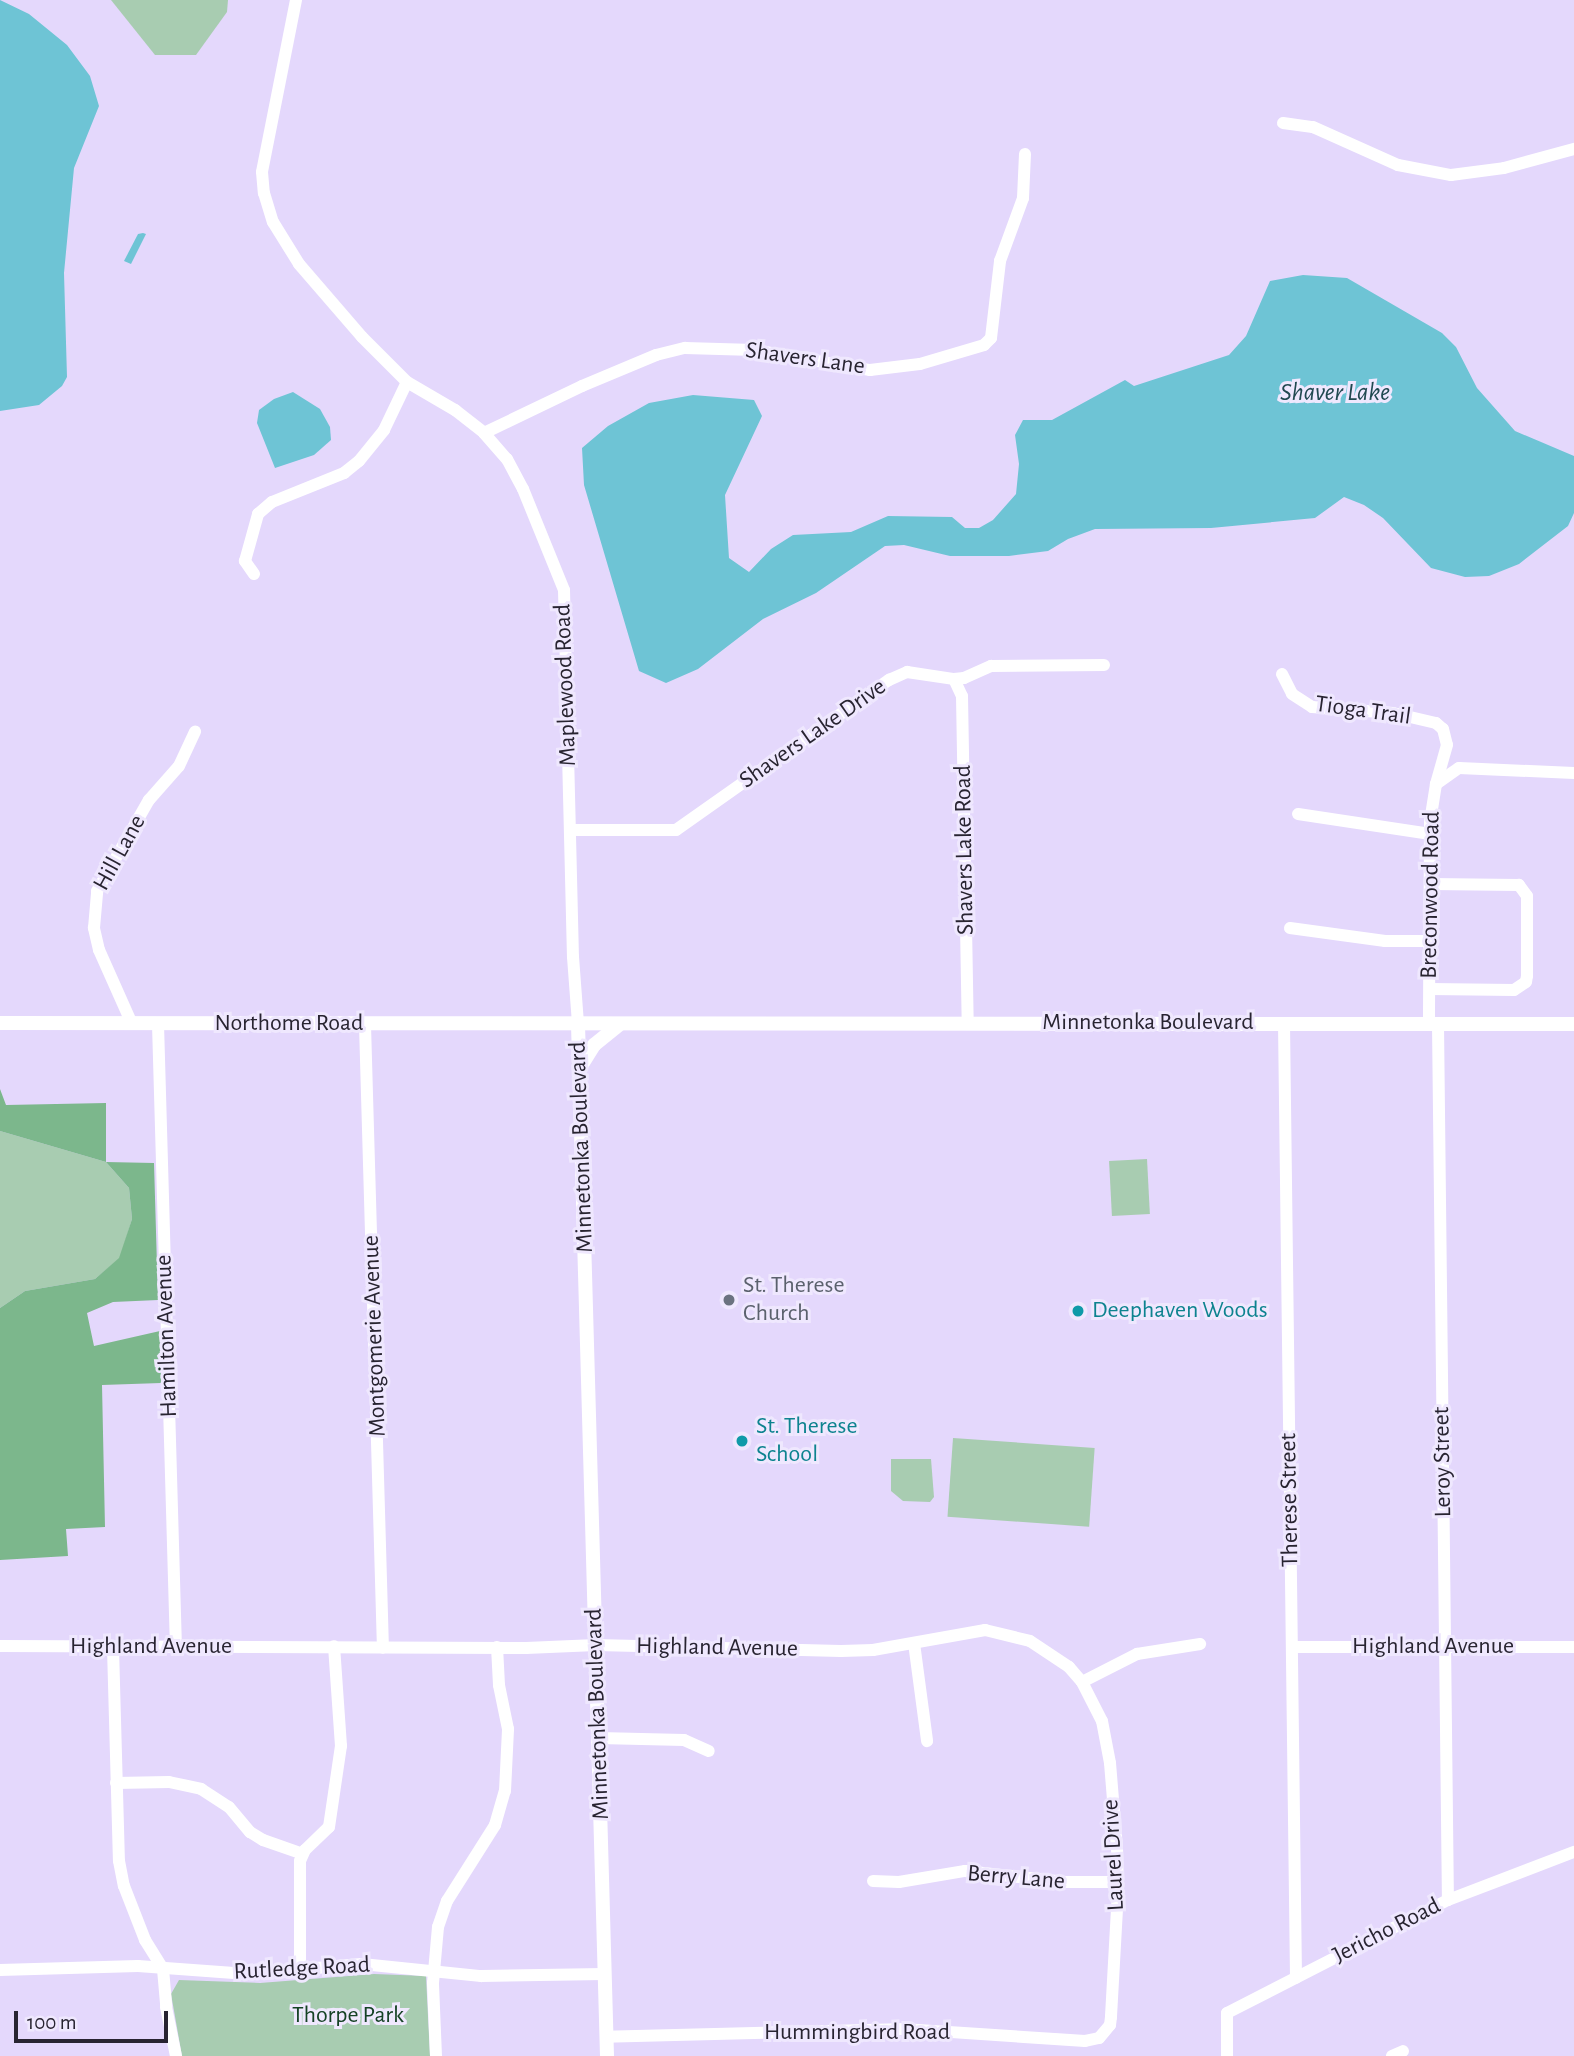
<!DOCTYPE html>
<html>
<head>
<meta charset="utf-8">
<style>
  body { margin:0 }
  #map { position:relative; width:1574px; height:2056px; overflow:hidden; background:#e4d8fc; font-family:"Alegreya Sans",sans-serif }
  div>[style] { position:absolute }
  .green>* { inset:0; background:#a8ccb1; transform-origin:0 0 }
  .forest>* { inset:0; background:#7cb78c }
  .water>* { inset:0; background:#6ec4d5 }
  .minor>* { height:12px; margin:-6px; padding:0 6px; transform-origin:6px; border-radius:6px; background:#fff }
  .tertiary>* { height:14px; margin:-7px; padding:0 7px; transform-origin:7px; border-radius:7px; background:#fff }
  .dots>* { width:19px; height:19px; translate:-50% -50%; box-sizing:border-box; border:4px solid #efe8fe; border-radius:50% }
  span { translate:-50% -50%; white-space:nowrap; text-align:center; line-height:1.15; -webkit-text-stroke:6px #efe8fe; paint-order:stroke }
  .street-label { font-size:24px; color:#282431 }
  .worship-label { font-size:24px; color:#5b616d }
  .left { translate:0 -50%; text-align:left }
  .culture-label { font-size:24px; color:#0d838f }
  .park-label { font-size:24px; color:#154225 }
  .water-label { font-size:26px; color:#214951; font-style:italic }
  .scale { position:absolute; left:14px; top:2011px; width:154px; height:32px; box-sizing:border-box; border:4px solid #282431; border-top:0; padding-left:9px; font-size:21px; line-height:24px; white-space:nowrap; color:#282431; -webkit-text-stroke:5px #efe8fe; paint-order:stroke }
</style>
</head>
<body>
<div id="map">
  <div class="green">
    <div style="clip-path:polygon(111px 0,228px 0,227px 12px,196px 55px,155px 55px)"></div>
    <div style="clip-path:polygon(0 1131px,106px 1162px,129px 1188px,132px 1219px,120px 1258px,95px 1279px,25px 1291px,0 1308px)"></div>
    <div style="left:1147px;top:1159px;width:55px;height:38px;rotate:87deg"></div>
    <div style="left:953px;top:1438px;width:142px;height:79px;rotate:4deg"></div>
    <div style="clip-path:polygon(891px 1459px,931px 1459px,934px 1497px,930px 1502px,903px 1501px,891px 1491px)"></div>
    <div style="clip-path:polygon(374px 1974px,426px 1976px,430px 2056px,182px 2056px,171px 1994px,179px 1980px,260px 1983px)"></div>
  </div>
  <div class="forest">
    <div style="clip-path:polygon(0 1089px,6px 1105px,106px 1103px,106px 1162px,154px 1163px,158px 1300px,113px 1302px,87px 1313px,94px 1346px,160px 1331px,161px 1383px,102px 1385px,105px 1527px,66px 1529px,68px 1556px,0 1560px,0 1308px,25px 1291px,95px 1279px,119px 1258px,132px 1219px,129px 1188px,106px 1162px,0 1131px)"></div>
  </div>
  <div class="water">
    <div style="clip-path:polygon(0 0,29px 14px,67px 45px,90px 76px,99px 106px,74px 168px,64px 273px,67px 377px,62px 386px,39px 405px,0 411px)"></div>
    <div style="clip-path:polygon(143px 233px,146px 234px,131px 264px,124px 261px,138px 234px)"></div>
    <div style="clip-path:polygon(1303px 275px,1347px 278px,1442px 333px,1456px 347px,1477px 388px,1515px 431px,1574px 456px,1574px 513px,1568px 526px,1519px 564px,1489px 576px,1465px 577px,1431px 568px,1383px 518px,1364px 505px,1344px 497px,1315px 518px,1211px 528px,1095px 529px,1068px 539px,1048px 551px,1009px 556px,950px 556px,904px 545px,885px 546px,816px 593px,763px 619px,698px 669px,666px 683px,639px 671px,584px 485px,582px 448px,608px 426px,649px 403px,693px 395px,754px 400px,762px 416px,725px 495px,729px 558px,749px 572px,771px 549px,793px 535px,851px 532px,888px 516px,952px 517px,965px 528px,979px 528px,993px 520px,1016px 494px,1019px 464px,1015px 435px,1023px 420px,1052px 420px,1125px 380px,1134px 386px,1229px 355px,1246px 336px,1270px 281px)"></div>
    <div style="clip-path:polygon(293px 392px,320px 409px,330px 427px,331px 440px,314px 455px,275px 468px,257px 423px,259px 410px,274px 399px)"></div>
  </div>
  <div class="minor">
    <div style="left:296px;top:0;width:175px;rotate:101.2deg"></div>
    <div style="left:262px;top:172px;width:21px;rotate:85deg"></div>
    <div style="left:264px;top:193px;width:30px;rotate:73deg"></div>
    <div style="left:273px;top:222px;width:49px;rotate:58.2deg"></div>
    <div style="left:299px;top:264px;width:96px;rotate:49.2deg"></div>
    <div style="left:362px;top:337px;width:64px;rotate:45deg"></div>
    <div style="left:407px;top:382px;width:56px;rotate:30.3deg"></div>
    <div style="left:455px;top:410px;width:37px;rotate:38deg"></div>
    <div style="left:484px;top:433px;width:35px;rotate:49deg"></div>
    <div style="left:507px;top:459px;width:34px;rotate:62deg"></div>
    <div style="left:523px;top:489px;width:109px;rotate:67.9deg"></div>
    <div style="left:564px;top:590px;width:367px;rotate:88.6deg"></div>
    <div style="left:573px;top:957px;width:67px;rotate:85.7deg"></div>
    <div style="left:1283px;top:123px;width:30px;rotate:8deg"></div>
    <div style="left:1313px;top:127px;width:93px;rotate:24.1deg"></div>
    <div style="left:1398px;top:165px;width:54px;rotate:10.7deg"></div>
    <div style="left:1451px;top:175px;width:53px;rotate:-7.5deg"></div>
    <div style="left:1504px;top:168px;width:73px;rotate:-15.2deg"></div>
    <div style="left:484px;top:433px;width:109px;rotate:-25.6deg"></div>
    <div style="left:582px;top:386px;width:80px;rotate:-22.7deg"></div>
    <div style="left:656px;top:355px;width:30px;rotate:-14deg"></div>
    <div style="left:685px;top:348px;width:69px;rotate:1.7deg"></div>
    <div style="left:754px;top:350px;width:118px;rotate:9.8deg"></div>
    <div style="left:870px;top:370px;width:50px;rotate:-6.8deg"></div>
    <div style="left:920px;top:364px;width:67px;rotate:-16.5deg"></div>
    <div style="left:984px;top:345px;width:10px;rotate:-45deg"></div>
    <div style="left:991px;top:338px;width:78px;rotate:-83.3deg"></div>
    <div style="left:1000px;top:261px;width:67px;rotate:-69.9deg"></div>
    <div style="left:1023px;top:198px;width:44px;rotate:-87.4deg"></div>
    <div style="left:254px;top:574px;width:16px;rotate:-125deg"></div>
    <div style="left:245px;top:561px;width:49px;rotate:-74.5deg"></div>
    <div style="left:258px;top:514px;width:18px;rotate:-41deg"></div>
    <div style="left:272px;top:502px;width:78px;rotate:-21.9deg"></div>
    <div style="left:344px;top:473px;width:19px;rotate:-39deg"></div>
    <div style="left:359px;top:461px;width:40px;rotate:-51deg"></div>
    <div style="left:384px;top:430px;width:53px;rotate:-64.4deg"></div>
    <div style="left:1282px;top:674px;width:22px;rotate:63deg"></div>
    <div style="left:1292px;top:694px;width:24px;rotate:33deg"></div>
    <div style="left:1312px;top:707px;width:81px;rotate:4.2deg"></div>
    <div style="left:1393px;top:713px;width:44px;rotate:13.1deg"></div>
    <div style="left:1436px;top:723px;width:9px;rotate:41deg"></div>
    <div style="left:1443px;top:729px;width:16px;rotate:76deg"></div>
    <div style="left:1447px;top:745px;width:41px;rotate:105.8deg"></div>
    <div style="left:1436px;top:784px;width:39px;rotate:99deg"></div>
    <div style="left:1430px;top:823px;width:201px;rotate:90.3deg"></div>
    <div style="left:954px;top:679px;width:19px;rotate:65deg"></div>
    <div style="left:962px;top:696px;width:328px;rotate:89deg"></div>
    <div style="left:1436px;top:784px;width:28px;rotate:-35deg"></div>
    <div style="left:1459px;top:768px;width:115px;rotate:2.5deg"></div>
    <div style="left:1298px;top:814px;width:134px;rotate:8.6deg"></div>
    <div style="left:570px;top:830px;width:106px"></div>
    <div style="left:676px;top:830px;width:261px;rotate:-35.2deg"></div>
    <div style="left:889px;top:680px;width:20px;rotate:-24deg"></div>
    <div style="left:907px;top:672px;width:48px;rotate:8.5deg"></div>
    <div style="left:954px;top:679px;width:10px;rotate:-6deg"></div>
    <div style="left:964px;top:678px;width:30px;rotate:-24deg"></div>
    <div style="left:991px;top:666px;width:113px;rotate:-0.5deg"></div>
    <div style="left:1290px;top:928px;width:96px;rotate:7.8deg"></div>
    <div style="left:1385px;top:941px;width:45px"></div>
    <div style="left:1430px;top:989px;width:84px;rotate:0.7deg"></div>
    <div style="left:1514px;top:990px;width:14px;rotate:-34deg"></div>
    <div style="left:1526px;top:982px;width:6px;rotate:-81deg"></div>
    <div style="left:1527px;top:976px;width:80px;rotate:-90deg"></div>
    <div style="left:1527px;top:896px;width:14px;rotate:-126deg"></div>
    <div style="left:1519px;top:885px;width:89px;rotate:-179.4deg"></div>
    <div style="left:1284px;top:1023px;width:955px;rotate:89.28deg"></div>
    <div style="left:132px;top:1024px;width:81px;rotate:-114deg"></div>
    <div style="left:99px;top:950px;width:23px;rotate:-103deg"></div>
    <div style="left:94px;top:928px;width:37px;rotate:-85deg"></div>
    <div style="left:97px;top:891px;width:105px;rotate:-60.3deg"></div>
    <div style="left:149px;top:800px;width:45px;rotate:-48.6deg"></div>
    <div style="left:179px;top:766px;width:38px;rotate:-65deg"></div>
    <div style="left:158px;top:1024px;width:624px;rotate:88.35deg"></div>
    <div style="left:1438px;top:1024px;width:876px;rotate:89.35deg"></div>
    <div style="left:365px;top:1025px;width:623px;rotate:88.35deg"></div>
    <div style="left:914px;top:1643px;width:99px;rotate:82.4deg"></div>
    <div style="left:0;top:1646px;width:526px;rotate:0.22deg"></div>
    <div style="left:526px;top:1648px;width:70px;rotate:-2.5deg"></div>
    <div style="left:596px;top:1645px;width:245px;rotate:1.4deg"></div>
    <div style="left:841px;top:1651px;width:32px;rotate:-2deg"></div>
    <div style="left:873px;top:1650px;width:114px;rotate:-10.1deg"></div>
    <div style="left:985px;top:1630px;width:46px;rotate:13.7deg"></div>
    <div style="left:1030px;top:1641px;width:47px;rotate:33.7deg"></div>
    <div style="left:1069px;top:1667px;width:20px;rotate:49deg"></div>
    <div style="left:1082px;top:1682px;width:44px;rotate:62.9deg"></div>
    <div style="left:1102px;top:1721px;width:43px;rotate:79.2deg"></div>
    <div style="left:1110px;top:1763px;width:85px;rotate:85.3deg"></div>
    <div style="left:1117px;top:1848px;width:43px;rotate:88.7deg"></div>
    <div style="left:1118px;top:1891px;width:126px;rotate:93.2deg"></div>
    <div style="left:1111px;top:2017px;width:8px;rotate:97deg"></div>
    <div style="left:1110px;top:2025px;width:17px;rotate:130deg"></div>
    <div style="left:1099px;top:2038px;width:14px;rotate:168deg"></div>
    <div style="left:1085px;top:2041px;width:179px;rotate:-176.2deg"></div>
    <div style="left:906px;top:2029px;width:300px;rotate:178.5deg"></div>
    <div style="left:1292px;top:1647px;width:282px"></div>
    <div style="left:113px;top:1648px;width:213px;rotate:88.4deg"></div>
    <div style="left:119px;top:1861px;width:25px;rotate:79deg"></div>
    <div style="left:124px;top:1886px;width:58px;rotate:68.7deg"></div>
    <div style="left:145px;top:1940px;width:34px;rotate:58deg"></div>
    <div style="left:163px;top:1969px;width:38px;rotate:85deg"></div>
    <div style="left:166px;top:2007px;width:50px;rotate:78.5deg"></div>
    <div style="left:1082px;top:1682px;width:62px;rotate:-27deg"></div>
    <div style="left:1137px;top:1654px;width:64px;rotate:-9deg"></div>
    <div style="left:599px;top:1738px;width:85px;rotate:1.3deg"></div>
    <div style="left:684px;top:1740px;width:27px;rotate:24deg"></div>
    <div style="left:116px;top:1783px;width:53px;rotate:-1.1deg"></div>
    <div style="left:169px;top:1782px;width:33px;rotate:12deg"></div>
    <div style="left:201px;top:1789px;width:33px;rotate:33deg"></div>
    <div style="left:229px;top:1807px;width:33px;rotate:50deg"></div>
    <div style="left:250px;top:1832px;width:15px;rotate:32deg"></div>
    <div style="left:263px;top:1840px;width:42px;rotate:19.3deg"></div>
    <div style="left:873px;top:1881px;width:26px;rotate:2deg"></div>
    <div style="left:899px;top:1882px;width:67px;rotate:-9.5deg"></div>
    <div style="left:965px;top:1871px;width:101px;rotate:6.3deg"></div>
    <div style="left:1065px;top:1882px;width:53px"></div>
    <div style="left:300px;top:1968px;width:107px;rotate:-90deg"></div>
    <div style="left:300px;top:1861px;width:12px;rotate:-66deg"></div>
    <div style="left:305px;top:1850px;width:33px;rotate:-44deg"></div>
    <div style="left:329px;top:1827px;width:82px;rotate:-81.6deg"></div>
    <div style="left:341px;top:1746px;width:100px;rotate:-94deg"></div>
    <div style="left:0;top:1970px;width:138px;rotate:-1.7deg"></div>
    <div style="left:138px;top:1966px;width:110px;rotate:4.2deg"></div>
    <div style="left:248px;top:1974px;width:114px;rotate:-5deg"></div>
    <div style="left:362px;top:1964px;width:120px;rotate:5.8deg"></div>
    <div style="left:481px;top:1976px;width:123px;rotate:-0.9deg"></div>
    <div style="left:436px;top:2056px;width:73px;rotate:-92.4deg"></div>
    <div style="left:433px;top:1983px;width:56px;rotate:-84.9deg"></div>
    <div style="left:438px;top:1927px;width:28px;rotate:-71deg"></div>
    <div style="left:447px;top:1901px;width:90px;rotate:-57.7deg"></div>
    <div style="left:495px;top:1825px;width:35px;rotate:-74deg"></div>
    <div style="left:505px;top:1791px;width:62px;rotate:-87.2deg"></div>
    <div style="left:508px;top:1729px;width:45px;rotate:-101.6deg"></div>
    <div style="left:499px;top:1685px;width:38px;rotate:-93deg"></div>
    <div style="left:1227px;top:2056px;width:43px;rotate:-90deg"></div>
    <div style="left:1227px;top:2013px;width:248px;rotate:-27.1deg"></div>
    <div style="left:1448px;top:1900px;width:135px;rotate:-20.9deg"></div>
    <div style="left:1392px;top:2056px;width:12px;rotate:-24deg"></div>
  </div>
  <div class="tertiary">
    <div style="left:0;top:1023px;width:1574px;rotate:0.04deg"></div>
    <div style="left:578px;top:1024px;width:1032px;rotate:88.39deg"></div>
    <div style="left:581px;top:1066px;width:25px;rotate:-58deg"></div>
    <div style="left:594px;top:1045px;width:33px;rotate:-39deg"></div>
  </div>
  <div class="dots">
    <div style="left:729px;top:1300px;background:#6b7280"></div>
    <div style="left:1078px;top:1311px;background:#0f9aa8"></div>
    <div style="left:742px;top:1441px;background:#0f9aa8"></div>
  </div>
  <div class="street-label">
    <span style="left:805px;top:359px;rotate:8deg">Shavers Lane</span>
    <span style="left:566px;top:685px;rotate:-92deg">Maplewood Road</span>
    <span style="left:1363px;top:711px;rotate:8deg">Tioga Trail</span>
    <span style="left:813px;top:734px;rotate:-35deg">Shavers Lake Drive</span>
    <span style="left:965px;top:850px;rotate:-91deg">Shavers Lake Road</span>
    <span style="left:120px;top:853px;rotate:-61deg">Hill Lane</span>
    <span style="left:1431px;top:895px;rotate:-89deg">Breconwood Road</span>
    <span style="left:1148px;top:1023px">Minnetonka Boulevard</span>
    <span style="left:289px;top:1024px">Northome Road</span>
    <span style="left:582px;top:1147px;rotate:-92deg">Minnetonka Boulevard</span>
    <span style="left:167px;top:1336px;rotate:-92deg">Hamilton Avenue</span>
    <span style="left:375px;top:1336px;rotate:-92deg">Montgomerie Avenue</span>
    <span style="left:1443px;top:1462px;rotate:-91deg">Leroy Street</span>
    <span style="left:1290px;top:1500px;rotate:-91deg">Therese Street</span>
    <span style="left:151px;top:1647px">Highland Avenue</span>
    <span style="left:1433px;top:1647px">Highland Avenue</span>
    <span style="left:717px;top:1648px;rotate:1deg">Highland Avenue</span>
    <span style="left:598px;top:1714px;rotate:-92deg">Minnetonka Boulevard</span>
    <span style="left:1114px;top:1855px;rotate:-93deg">Laurel Drive</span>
    <span style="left:1016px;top:1878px;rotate:5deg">Berry Lane</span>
    <span style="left:1387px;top:1931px;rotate:-27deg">Jericho Road</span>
    <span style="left:302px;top:1969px;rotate:-3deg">Rutledge Road</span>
    <span style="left:857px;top:2033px">Hummingbird Road</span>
  </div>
  <div class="worship-label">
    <span class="left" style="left:743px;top:1300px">St. Therese<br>Church</span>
  </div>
  <div class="culture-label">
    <span class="left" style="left:1092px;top:1311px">Deephaven Woods</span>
    <span class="left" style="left:756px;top:1441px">St. Therese<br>School</span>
  </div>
  <div class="park-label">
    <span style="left:348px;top:2016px">Thorpe Park</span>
  </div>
  <div class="water-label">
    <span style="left:1335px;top:393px">Shaver Lake</span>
  </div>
  <div class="scale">100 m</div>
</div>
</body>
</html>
